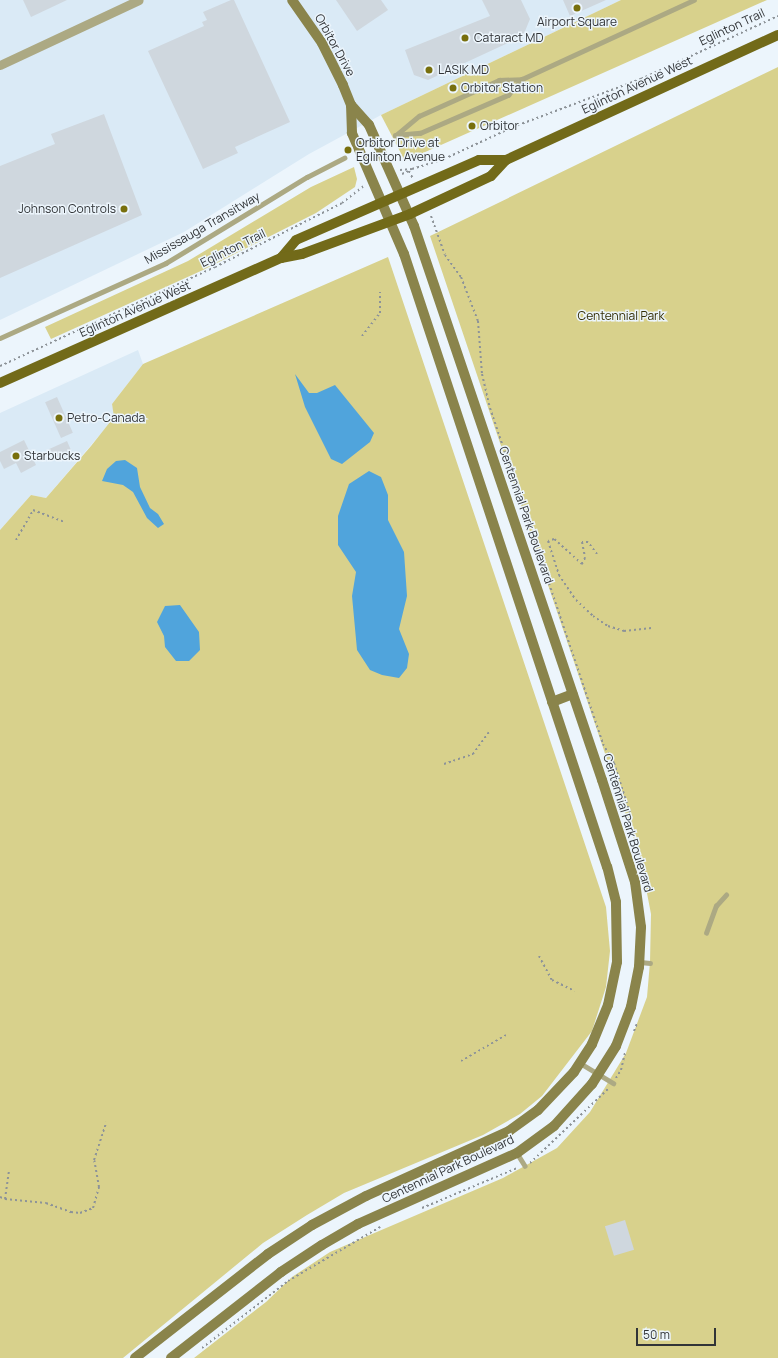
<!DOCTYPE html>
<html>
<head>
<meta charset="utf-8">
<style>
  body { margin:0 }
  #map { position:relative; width:778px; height:1358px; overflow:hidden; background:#ecf5fc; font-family:Manrope,sans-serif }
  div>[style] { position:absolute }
  .built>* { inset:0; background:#daeaf6 }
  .green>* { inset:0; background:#d8d18c }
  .water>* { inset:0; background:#50a4dc }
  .building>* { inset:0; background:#cfd7de; transform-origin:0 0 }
  .path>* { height:2px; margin-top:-1px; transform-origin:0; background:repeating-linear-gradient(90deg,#8d9398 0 2px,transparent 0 5px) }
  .lane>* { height:4.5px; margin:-2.25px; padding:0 2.25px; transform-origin:2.25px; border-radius:2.25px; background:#aca983 }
  .street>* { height:9px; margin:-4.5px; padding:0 4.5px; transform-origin:4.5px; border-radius:4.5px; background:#aca983 }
  .secondary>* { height:10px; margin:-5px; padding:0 5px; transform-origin:5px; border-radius:5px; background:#8a844b }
  .primary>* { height:10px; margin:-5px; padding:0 5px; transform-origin:5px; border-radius:5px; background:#726a19 }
  .dots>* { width:11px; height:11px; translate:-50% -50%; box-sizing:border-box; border:2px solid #ecf5fc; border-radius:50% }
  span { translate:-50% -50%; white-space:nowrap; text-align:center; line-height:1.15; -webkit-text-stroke:3px #ecf5fc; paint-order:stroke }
  .poi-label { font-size:12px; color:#313437 }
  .left { translate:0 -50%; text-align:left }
  .right { translate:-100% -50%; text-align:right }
  .street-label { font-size:12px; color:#313437 }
  .park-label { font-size:12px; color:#332e04 }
  .scale { position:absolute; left:636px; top:1328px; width:80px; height:18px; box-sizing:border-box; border:2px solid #313437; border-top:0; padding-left:5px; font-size:12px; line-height:14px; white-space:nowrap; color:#313437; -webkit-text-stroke:3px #ecf5fc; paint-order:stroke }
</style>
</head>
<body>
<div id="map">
  <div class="built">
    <div style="clip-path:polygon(0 0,621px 0,381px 115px,309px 154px,184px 232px,0 320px)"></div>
    <div style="clip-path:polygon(138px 350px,143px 364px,112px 404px,115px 417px,46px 498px,31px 495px,0 530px,0 413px)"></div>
  </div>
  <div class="green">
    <div style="clip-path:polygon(621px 0,767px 0,405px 161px,381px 115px)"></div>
    <div style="clip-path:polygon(778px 67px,778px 1358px,194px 1358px,266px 1302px,292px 1277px,330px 1252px,503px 1178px,557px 1148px,590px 1112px,626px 1053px,647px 997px,650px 962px,651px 914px,640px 857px,430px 236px)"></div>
    <div style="clip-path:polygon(354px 167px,357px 179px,355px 187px,316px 213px,203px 270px,51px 339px,45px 327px,188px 261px,311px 187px)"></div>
    <div style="clip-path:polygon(388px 257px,606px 907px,610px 951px,606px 987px,592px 1031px,542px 1096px,520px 1114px,483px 1135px,344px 1193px,307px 1215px,263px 1243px,123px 1358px,0 1358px,0 530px,31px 495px,46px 498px,91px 446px,114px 417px,112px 404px,143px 364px)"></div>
  </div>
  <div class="water">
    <div style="clip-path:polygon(295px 374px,309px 393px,317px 393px,335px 385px,374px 433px,370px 442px,342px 464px,331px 459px,305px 407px)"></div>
    <div style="clip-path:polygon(125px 460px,137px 468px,140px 487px,150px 508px,158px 514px,164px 524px,158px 528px,147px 518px,133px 492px,123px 485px,102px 481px,107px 469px,116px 461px)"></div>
    <div style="clip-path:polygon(369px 471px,381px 477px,388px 495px,388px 520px,404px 552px,407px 596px,399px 629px,409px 654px,407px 668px,399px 678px,382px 675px,370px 670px,357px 650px,352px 596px,356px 572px,338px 545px,338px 516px,349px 484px)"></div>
    <div style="clip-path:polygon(180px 605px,199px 632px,200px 650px,189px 661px,176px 661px,165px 647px,164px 636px,157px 622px,165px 606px)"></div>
  </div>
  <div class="building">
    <div style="clip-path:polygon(23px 0,67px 0,31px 17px)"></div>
    <div style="clip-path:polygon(231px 0,234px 0,290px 122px,235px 147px,238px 153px,203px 169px,148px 51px,204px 26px,202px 22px,207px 20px,203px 12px)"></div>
    <div style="clip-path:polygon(336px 0,381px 0,388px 10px,357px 31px)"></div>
    <div style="clip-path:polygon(482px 0,521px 0,530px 19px,523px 36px,428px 80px,414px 75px,405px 50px,490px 16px)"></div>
    <div style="clip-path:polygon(563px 0,606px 0,570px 16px)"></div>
    <div style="clip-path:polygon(104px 114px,142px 215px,0 278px,0 166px,55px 144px,51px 134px)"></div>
    <div style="left:57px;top:397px;width:39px;height:13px;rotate:66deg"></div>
    <div style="clip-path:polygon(24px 440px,36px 465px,21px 473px,16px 463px,4px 469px,0 461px,0 452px)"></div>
    <div style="left:67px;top:441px;width:10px;height:20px;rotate:66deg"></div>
    <div style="left:625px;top:1220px;width:31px;height:21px;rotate:73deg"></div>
  </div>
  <div class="path">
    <div style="left:400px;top:170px;width:12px;rotate:-5deg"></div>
    <div style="left:412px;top:169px;width:34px;rotate:-17deg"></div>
    <div style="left:444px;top:159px;width:76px;rotate:-24.9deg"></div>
    <div style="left:513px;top:127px;width:137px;rotate:-20.6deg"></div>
    <div style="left:641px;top:79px;width:151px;rotate:-24.7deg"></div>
    <div style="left:402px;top:174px;width:8px;rotate:-23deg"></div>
    <div style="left:409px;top:171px;width:9px;rotate:63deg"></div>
    <div style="left:431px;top:216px;width:41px;rotate:70.3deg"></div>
    <div style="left:445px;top:255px;width:27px;rotate:54deg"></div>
    <div style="left:461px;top:277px;width:47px;rotate:68.9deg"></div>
    <div style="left:478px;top:321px;width:53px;rotate:85.7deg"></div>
    <div style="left:482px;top:374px;width:35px;rotate:77deg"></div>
    <div style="left:490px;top:408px;width:354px;rotate:71.4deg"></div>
    <div style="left:603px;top:744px;width:22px;rotate:60deg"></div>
    <div style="left:614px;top:763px;width:56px;rotate:72.2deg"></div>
    <div style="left:631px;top:816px;width:16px;rotate:94deg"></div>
    <div style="left:362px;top:336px;width:29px;rotate:-52deg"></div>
    <div style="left:380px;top:313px;width:21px;rotate:-90deg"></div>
    <div style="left:0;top:366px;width:237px;rotate:-24.7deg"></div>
    <div style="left:215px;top:267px;width:142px;rotate:-26.7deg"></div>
    <div style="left:342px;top:203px;width:28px;rotate:-38deg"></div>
    <div style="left:16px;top:540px;width:34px;rotate:-60deg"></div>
    <div style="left:33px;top:510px;width:34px;rotate:21deg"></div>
    <div style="left:597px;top:554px;width:15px;rotate:-127deg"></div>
    <div style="left:588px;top:542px;width:6px;rotate:180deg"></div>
    <div style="left:582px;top:542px;width:16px;rotate:79deg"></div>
    <div style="left:585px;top:558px;width:7px;rotate:117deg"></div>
    <div style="left:582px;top:564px;width:38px;rotate:-138deg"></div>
    <div style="left:554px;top:539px;width:6px;rotate:162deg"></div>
    <div style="left:548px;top:541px;width:36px;rotate:72deg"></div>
    <div style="left:559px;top:575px;width:30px;rotate:56deg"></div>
    <div style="left:576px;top:600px;width:23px;rotate:43deg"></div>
    <div style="left:593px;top:616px;width:18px;rotate:34deg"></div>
    <div style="left:608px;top:626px;width:17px;rotate:17deg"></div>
    <div style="left:624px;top:631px;width:30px;rotate:-6deg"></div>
    <div style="left:444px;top:764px;width:31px;rotate:-19deg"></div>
    <div style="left:473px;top:754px;width:27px;rotate:-54deg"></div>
    <div style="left:539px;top:956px;width:27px;rotate:62deg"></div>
    <div style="left:552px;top:980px;width:25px;rotate:26deg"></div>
    <div style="left:634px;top:1031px;width:9px;rotate:-69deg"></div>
    <div style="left:461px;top:1061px;width:52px;rotate:-30deg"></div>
    <div style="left:616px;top:1078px;width:9px;rotate:-58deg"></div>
    <div style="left:621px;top:1070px;width:18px;rotate:-77deg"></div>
    <div style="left:530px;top:1163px;width:109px;rotate:-43.5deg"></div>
    <div style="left:0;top:1197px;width:5px;rotate:22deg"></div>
    <div style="left:5px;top:1199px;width:29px;rotate:-82deg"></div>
    <div style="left:5px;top:1199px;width:41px;rotate:5.6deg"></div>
    <div style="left:46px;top:1203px;width:27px;rotate:20deg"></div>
    <div style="left:71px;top:1212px;width:9px;rotate:6deg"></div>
    <div style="left:80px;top:1213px;width:14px;rotate:-21deg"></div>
    <div style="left:93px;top:1208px;width:22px;rotate:-74deg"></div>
    <div style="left:99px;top:1187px;width:27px;rotate:-100deg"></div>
    <div style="left:94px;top:1160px;width:40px;rotate:-72deg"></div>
    <div style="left:422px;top:1208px;width:103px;rotate:-22.8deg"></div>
    <div style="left:202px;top:1348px;width:109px;rotate:-37.9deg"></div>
    <div style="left:288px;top:1281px;width:107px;rotate:-30.4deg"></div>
  </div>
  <div class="lane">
    <div style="left:395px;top:135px;width:25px;rotate:-5deg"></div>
    <div style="left:420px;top:133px;width:96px;rotate:-23.4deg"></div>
    <div style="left:508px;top:95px;width:21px;rotate:-49deg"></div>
    <div style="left:395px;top:136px;width:31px;rotate:-40deg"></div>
    <div style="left:419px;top:116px;width:88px;rotate:-24.2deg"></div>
    <div style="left:499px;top:80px;width:23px;rotate:-2deg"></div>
    <div style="left:522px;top:79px;width:189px;rotate:-24.7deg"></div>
    <div style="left:0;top:338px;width:182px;rotate:-24.3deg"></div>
    <div style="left:166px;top:263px;width:165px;rotate:-31.4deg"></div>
    <div style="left:307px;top:177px;width:42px;rotate:-27.2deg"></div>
    <div style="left:706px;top:933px;width:29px;rotate:-70deg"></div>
    <div style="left:716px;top:906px;width:15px;rotate:-48deg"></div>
    <div style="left:640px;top:962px;width:10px;rotate:6deg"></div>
    <div style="left:580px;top:1063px;width:39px;rotate:31deg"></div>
    <div style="left:517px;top:1153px;width:15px;rotate:58deg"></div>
  </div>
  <div class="street">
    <div style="left:0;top:65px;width:153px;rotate:-25.1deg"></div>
  </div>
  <div class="secondary">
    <div style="left:552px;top:702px;width:22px;rotate:-21deg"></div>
    <div style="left:135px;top:1358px;width:169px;rotate:-38deg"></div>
    <div style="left:268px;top:1254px;width:53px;rotate:-33.4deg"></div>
    <div style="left:312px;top:1225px;width:61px;rotate:-28.2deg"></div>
    <div style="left:366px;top:1196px;width:157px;rotate:-24.4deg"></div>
    <div style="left:509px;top:1131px;width:36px;rotate:-36deg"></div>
    <div style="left:538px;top:1110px;width:52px;rotate:-46.5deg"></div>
    <div style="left:574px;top:1072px;width:33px;rotate:-57deg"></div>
    <div style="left:592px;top:1044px;width:42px;rotate:-67.7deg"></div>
    <div style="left:608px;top:1005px;width:44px;rotate:-78.2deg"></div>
    <div style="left:617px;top:962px;width:60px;rotate:-91deg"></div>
    <div style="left:616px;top:902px;width:36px;rotate:-104deg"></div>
    <div style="left:607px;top:867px;width:646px;rotate:-108.32deg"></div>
    <div style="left:404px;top:254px;width:132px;rotate:-113.3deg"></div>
    <div style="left:352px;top:133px;width:28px;rotate:-92deg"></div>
    <div style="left:351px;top:105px;width:22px;rotate:-112deg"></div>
    <div style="left:343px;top:85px;width:47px;rotate:-116.6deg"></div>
    <div style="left:322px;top:43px;width:52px;rotate:-124.9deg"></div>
    <div style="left:171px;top:1358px;width:140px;rotate:-38deg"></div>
    <div style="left:281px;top:1272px;width:49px;rotate:-33.4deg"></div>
    <div style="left:322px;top:1245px;width:42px;rotate:-30.3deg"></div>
    <div style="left:358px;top:1224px;width:174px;rotate:-24.1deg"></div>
    <div style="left:517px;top:1153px;width:46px;rotate:-36.1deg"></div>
    <div style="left:554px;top:1126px;width:57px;rotate:-47.9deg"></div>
    <div style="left:592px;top:1084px;width:45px;rotate:-57.7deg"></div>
    <div style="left:616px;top:1046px;width:42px;rotate:-69deg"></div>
    <div style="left:631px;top:1007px;width:41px;rotate:-78.7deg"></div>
    <div style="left:639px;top:967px;width:40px;rotate:-87.1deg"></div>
    <div style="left:641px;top:927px;width:45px;rotate:-97.6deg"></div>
    <div style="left:635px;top:882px;width:107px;rotate:-107.9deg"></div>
    <div style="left:602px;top:780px;width:585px;rotate:-108.74deg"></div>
    <div style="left:414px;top:226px;width:111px;rotate:-114deg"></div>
    <div style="left:369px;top:125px;width:27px;rotate:-132deg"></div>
  </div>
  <div class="primary">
    <div style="left:281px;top:258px;width:23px;rotate:-50deg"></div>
    <div style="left:296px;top:240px;width:200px;rotate:-23.6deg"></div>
    <div style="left:479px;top:160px;width:27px"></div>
    <div style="left:0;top:383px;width:308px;rotate:-24deg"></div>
    <div style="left:281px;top:258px;width:21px;rotate:-11deg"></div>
    <div style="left:302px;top:254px;width:115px;rotate:-20.3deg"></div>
    <div style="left:410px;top:214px;width:89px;rotate:-25.1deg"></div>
    <div style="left:491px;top:176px;width:22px;rotate:-47deg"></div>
    <div style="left:506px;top:160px;width:299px;rotate:-24.7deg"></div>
  </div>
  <div class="dots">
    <div style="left:577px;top:8px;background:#786f0d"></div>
    <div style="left:465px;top:38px;background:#786f0d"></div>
    <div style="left:429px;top:70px;background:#786f0d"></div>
    <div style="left:453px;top:88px;background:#786f0d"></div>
    <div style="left:472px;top:126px;background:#786f0d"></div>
    <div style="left:348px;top:150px;background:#786f0d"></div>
    <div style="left:124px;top:209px;background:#786f0d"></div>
    <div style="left:59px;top:418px;background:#786f0d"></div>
    <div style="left:16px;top:456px;background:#786f0d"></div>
  </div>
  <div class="poi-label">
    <span style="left:577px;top:22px">Airport Square</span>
    <span class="left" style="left:474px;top:38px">Cataract MD</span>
    <span class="left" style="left:438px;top:70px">LASIK MD</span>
    <span class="left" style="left:461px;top:88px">Orbitor Station</span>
    <span class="left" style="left:480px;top:126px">Orbitor</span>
    <span class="left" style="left:356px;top:150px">Orbitor Drive at<br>Eglinton Avenue</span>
    <span class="right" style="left:116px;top:209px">Johnson Controls</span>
    <span class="left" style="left:67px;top:418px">Petro-Canada</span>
    <span class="left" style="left:24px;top:456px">Starbucks</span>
  </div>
  <div class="street-label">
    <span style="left:732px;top:27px;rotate:-25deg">Eglinton Trail</span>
    <span style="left:335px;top:45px;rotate:61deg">Orbitor Drive</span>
    <span style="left:637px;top:85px;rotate:-25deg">Eglinton Avenue West</span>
    <span style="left:202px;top:228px;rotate:-30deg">Mississauga Transitway</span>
    <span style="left:233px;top:248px;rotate:-26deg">Eglinton Trail</span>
    <span style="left:135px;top:309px;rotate:-24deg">Eglinton Avenue West</span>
    <span style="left:526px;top:515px;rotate:71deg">Centennial Park Boulevard</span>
    <span style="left:628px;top:823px;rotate:73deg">Centennial Park Boulevard</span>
    <span style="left:448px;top:1169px;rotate:-25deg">Centennial Park Boulevard</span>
  </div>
  <div class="park-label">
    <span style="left:621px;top:316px">Centennial Park</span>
  </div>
  <div class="scale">50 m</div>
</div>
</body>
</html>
